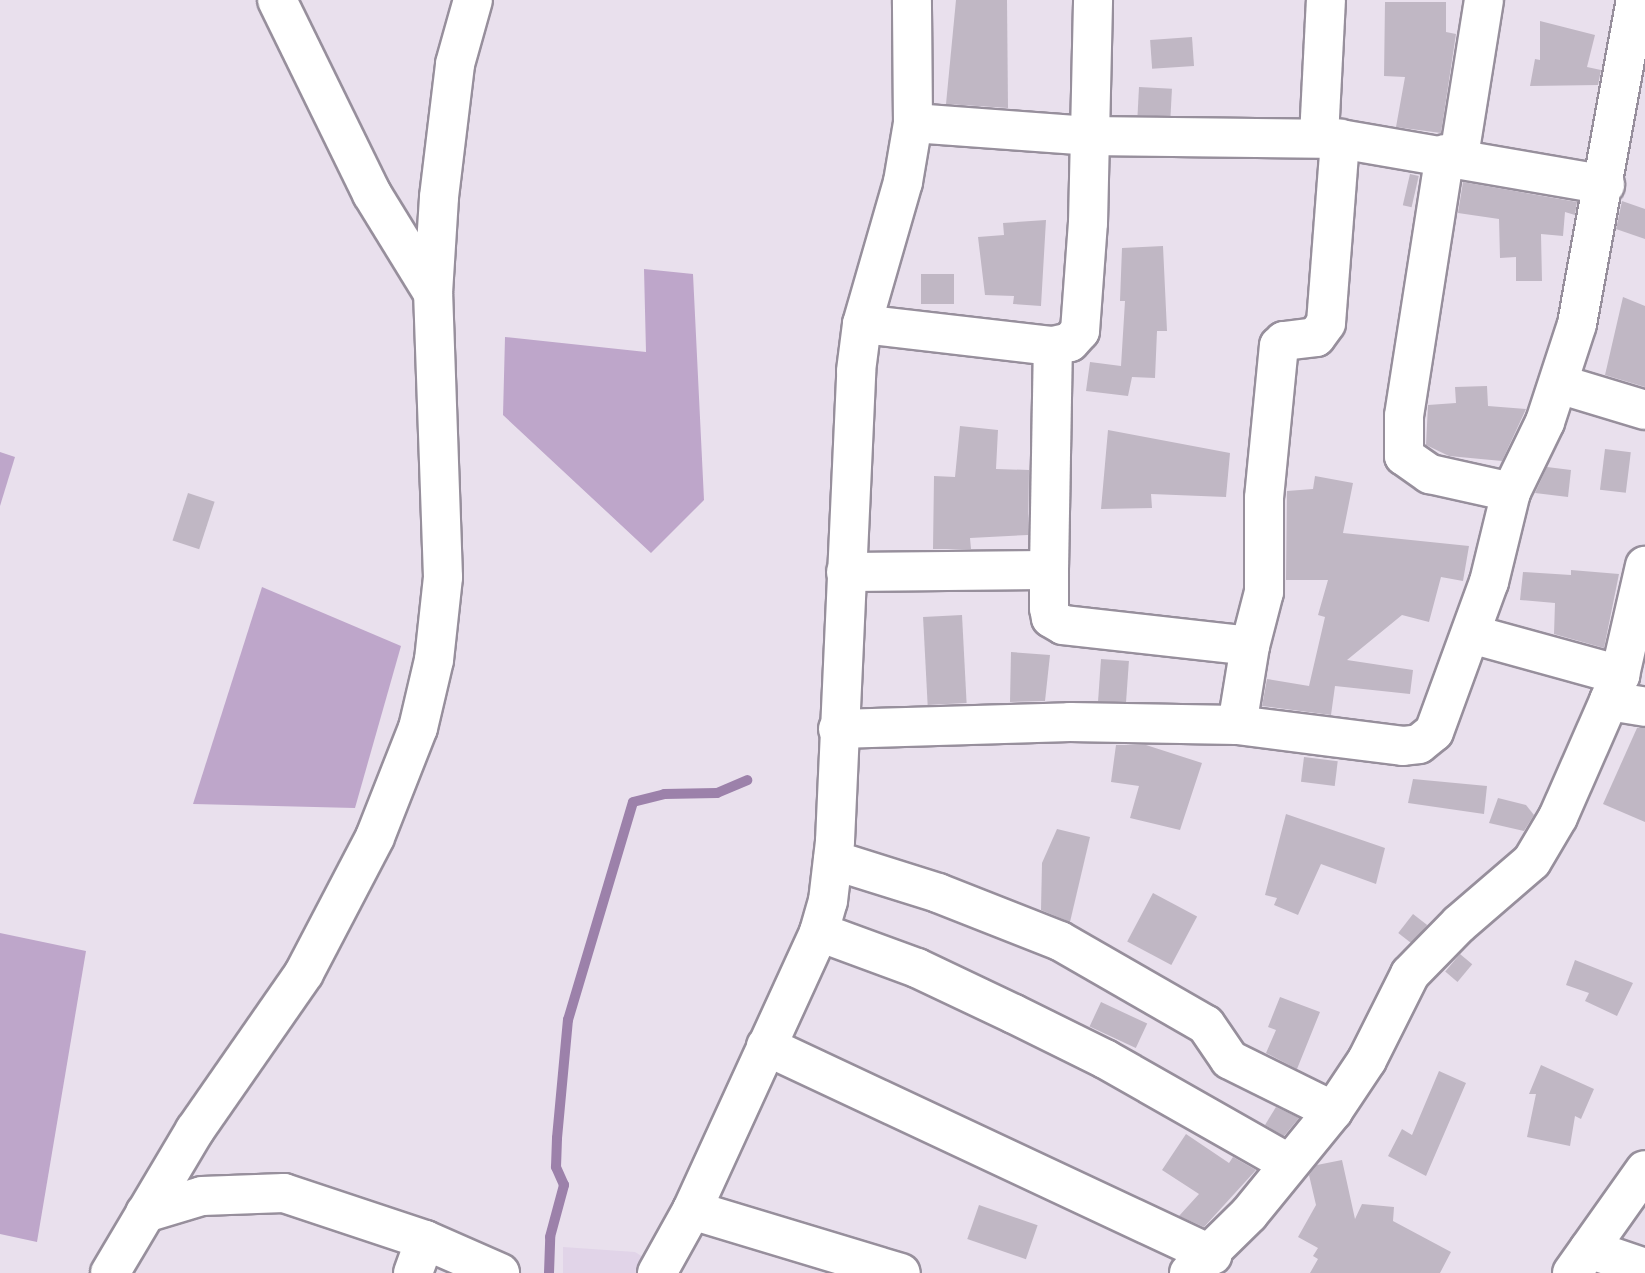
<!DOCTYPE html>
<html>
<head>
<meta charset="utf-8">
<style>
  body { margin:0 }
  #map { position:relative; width:1645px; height:1273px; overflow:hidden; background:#e9e0ed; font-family:"Noto Sans",sans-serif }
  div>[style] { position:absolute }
  .built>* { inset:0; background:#e1d4e8 }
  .green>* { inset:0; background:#bea6ca }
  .stream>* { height:10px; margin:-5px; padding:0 5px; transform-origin:5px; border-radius:5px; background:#9c81aa }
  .building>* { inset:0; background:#c0b7c4; transform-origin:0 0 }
  .roads { filter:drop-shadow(2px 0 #978f9c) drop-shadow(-2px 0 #978f9c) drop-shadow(0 2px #978f9c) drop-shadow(0 -2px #978f9c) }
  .street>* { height:38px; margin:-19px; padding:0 19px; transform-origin:19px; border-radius:19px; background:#fff }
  span { translate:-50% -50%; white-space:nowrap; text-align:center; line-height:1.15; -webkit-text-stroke:5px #f6edfb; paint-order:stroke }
</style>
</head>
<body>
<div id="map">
  <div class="built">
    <div style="clip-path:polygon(563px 1247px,635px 1252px,669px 1273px,563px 1273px)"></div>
  </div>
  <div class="green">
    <div style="clip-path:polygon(644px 269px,693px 274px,704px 500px,651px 553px,503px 415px,505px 337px,646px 352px)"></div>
    <div style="clip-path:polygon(0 452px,15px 457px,0 506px)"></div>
    <div style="clip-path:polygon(262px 587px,401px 646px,355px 808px,193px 804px)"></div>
    <div style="clip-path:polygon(0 933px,86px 951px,37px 1242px,0 1234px)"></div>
  </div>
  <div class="stream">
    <div style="left:549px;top:1273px;width:36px;rotate:-88deg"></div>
    <div style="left:550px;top:1237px;width:54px;rotate:-74.9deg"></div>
    <div style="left:564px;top:1185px;width:20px;rotate:-114deg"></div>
    <div style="left:556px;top:1167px;width:29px;rotate:-88deg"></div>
    <div style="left:557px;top:1138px;width:119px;rotate:-84.7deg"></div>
    <div style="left:568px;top:1020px;width:227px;rotate:-73.4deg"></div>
    <div style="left:633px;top:802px;width:32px;rotate:-14deg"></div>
    <div style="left:664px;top:794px;width:53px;rotate:-1.1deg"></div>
    <div style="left:717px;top:793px;width:33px;rotate:-23deg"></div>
  </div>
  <div class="building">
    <div style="clip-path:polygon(956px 0,1007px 0,1008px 108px,946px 104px)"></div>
    <div style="clip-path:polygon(1385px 2px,1446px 2px,1446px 32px,1456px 34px,1441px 133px,1396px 127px,1405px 77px,1384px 76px)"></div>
    <div style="clip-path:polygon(1540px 21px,1595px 35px,1587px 67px,1601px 70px,1598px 85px,1530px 86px,1535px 59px,1540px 60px)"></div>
    <div style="left:1192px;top:37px;width:29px;height:42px;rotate:86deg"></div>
    <div style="left:1139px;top:87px;width:33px;height:28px;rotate:3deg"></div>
    <div style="left:1410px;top:174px;width:9px;height:32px;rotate:13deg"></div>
    <div style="clip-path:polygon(1463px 182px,1577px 202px,1575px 215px,1565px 212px,1563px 236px,1541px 234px,1542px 281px,1516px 281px,1516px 257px,1500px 258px,1499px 219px,1458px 213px)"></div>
    <div style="clip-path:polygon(1622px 201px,1645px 209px,1645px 239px,1616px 229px)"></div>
    <div style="clip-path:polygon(1046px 220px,1041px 306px,1013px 304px,1014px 296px,985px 295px,978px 237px,1004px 235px,1003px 223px)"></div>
    <div style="clip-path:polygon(1163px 246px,1167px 331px,1157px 331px,1155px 378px,1132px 377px,1128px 396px,1086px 391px,1090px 362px,1121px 366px,1125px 301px,1120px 301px,1122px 248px)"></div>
    <div style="left:921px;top:274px;width:33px;height:30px"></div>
    <div style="clip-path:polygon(1623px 297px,1645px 306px,1645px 387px,1605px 375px)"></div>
    <div style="clip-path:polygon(1487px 386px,1488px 406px,1526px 409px,1502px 461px,1449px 456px,1426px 445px,1428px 405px,1456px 403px,1455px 387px)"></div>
    <div style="clip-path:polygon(960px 426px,998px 430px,996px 469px,1029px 470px,1028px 535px,970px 538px,971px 549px,933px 549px,934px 476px,955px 477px)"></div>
    <div style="clip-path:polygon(1108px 430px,1230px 453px,1226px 497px,1151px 494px,1152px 508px,1101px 509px)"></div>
    <div style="left:1605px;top:449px;width:26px;height:41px;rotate:7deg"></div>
    <div style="clip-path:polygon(1547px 467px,1571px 470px,1568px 497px,1535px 493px)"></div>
    <div style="clip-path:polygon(1315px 476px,1353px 483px,1343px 533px,1469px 546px,1463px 581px,1441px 577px,1429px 622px,1402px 615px,1347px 660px,1413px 670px,1410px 694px,1335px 686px,1331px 715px,1262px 706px,1267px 679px,1309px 686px,1325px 617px,1318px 615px,1328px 580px,1286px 580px,1287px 491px,1313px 489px)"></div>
    <div style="left:188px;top:493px;width:28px;height:50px;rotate:18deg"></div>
    <div style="clip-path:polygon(1571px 570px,1619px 574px,1604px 648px,1554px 634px,1555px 603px,1520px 600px,1523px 572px,1571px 575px)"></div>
    <div style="left:962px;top:615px;width:88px;height:39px;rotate:87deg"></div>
    <div style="clip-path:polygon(1011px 652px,1050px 655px,1045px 701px,1010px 702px)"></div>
    <div style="left:1101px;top:659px;width:28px;height:42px;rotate:4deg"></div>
    <div style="clip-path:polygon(1637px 728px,1645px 728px,1645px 822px,1603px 804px)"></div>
    <div style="clip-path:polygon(1116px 745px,1146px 745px,1202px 763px,1180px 830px,1130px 818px,1139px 786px,1111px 782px)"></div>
    <div style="left:1304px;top:757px;width:34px;height:25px;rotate:7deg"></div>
    <div style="clip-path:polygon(1413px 779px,1487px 786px,1484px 814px,1408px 803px)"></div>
    <div style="clip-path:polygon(1498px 798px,1526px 805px,1534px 815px,1524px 831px,1489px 823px)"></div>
    <div style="clip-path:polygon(1286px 814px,1385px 848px,1376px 884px,1321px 864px,1298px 915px,1274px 905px,1277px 898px,1265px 895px)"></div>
    <div style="clip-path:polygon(1057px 829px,1090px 837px,1070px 922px,1041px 910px,1042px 863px)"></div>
    <div style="left:1153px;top:893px;width:50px;height:55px;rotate:28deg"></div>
    <div style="left:1413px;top:914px;width:18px;height:24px;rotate:38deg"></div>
    <div style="left:1460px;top:954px;width:16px;height:23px;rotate:40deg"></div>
    <div style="clip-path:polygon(1575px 960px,1633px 983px,1617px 1016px,1585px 1001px,1589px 993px,1566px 985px)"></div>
    <div style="clip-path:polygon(1280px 997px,1320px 1012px,1297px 1069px,1266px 1053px,1276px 1030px,1268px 1027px)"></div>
    <div style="left:1101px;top:1002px;width:51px;height:27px;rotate:25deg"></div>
    <div style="clip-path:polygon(1541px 1065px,1594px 1089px,1581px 1119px,1575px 1116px,1570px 1146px,1527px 1137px,1536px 1094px,1529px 1094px)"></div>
    <div style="clip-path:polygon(1439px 1071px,1466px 1083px,1426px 1176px,1388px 1156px,1402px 1129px,1412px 1135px)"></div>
    <div style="clip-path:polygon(1276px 1107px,1299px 1118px,1284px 1136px,1265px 1125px)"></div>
    <div style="clip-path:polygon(1186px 1134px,1229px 1163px,1233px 1157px,1256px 1170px,1204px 1227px,1179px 1216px,1199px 1194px,1162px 1170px)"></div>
    <div style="clip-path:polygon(1342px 1160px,1355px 1219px,1362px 1204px,1394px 1207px,1393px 1221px,1451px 1252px,1440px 1273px,1310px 1273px,1318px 1259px,1313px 1256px,1318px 1248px,1298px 1237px,1316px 1205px,1309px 1175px,1317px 1165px)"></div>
    <div style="left:979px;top:1205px;width:62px;height:36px;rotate:19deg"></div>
  </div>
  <div class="roads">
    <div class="street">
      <div style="left:277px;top:0;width:216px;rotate:63.9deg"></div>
      <div style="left:372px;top:194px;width:116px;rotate:58.4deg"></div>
      <div style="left:913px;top:123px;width:176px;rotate:4.2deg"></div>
      <div style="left:1089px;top:136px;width:251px;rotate:0.7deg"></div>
      <div style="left:1340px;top:139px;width:269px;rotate:9.8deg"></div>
      <div style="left:1319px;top:137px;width:137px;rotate:-87.1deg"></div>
      <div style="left:1445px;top:154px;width:265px;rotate:98.9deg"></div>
      <div style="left:1404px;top:416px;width:40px;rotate:90deg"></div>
      <div style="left:1404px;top:456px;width:32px;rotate:35deg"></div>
      <div style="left:1430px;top:474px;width:83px;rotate:12.5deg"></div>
      <div style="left:1459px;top:156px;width:158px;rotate:-80.9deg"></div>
      <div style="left:862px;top:324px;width:192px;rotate:6.6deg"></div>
      <div style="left:1053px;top:346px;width:17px;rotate:-13deg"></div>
      <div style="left:1070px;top:342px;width:15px;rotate:-48deg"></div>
      <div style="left:1080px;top:331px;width:108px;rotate:-85.8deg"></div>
      <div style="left:1088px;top:223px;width:223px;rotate:-88.7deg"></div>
      <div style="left:1559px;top:384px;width:90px;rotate:16.8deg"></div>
      <div style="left:1049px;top:570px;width:38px;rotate:90deg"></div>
      <div style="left:1049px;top:608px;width:10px;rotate:79deg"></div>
      <div style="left:1051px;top:618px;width:14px;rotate:30deg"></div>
      <div style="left:1063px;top:625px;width:188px;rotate:6.4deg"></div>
      <div style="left:1250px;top:646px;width:80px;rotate:99.3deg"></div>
      <div style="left:846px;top:572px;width:203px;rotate:-0.6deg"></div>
      <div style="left:1049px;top:570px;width:224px;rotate:-89deg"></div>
      <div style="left:1471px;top:634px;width:155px;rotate:15.4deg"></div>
      <div style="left:1620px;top:675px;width:28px;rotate:113deg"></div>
      <div style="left:1609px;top:701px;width:36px;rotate:9deg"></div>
      <div style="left:1250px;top:646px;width:56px;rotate:-75.5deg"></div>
      <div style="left:1264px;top:592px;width:94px;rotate:-90deg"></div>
      <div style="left:1264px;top:498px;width:153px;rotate:-84.4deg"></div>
      <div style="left:1279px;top:346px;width:7px;rotate:-45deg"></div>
      <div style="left:1284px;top:341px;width:32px;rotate:-7deg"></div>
      <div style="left:1316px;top:337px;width:17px;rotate:-54deg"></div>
      <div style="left:1326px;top:323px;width:185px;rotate:-85.6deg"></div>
      <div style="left:1620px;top:675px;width:112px;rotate:-77.1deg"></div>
      <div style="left:838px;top:729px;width:232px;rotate:-1.7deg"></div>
      <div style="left:1070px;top:722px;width:167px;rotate:1deg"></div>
      <div style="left:1237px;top:725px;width:167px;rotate:7.2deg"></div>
      <div style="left:1403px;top:746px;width:16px;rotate:-7deg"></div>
      <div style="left:1419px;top:744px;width:19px;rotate:-39deg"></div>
      <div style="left:1434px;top:732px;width:160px;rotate:-69.9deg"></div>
      <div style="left:1489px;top:582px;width:93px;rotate:-76.3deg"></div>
      <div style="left:1511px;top:492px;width:78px;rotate:-64.1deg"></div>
      <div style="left:1545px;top:422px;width:103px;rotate:-71.9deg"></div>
      <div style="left:1577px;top:324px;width:329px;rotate:-79.7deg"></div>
      <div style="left:833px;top:860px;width:110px;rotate:17.4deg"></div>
      <div style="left:938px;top:893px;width:131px;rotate:21.5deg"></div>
      <div style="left:1060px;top:941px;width:168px;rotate:29.9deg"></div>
      <div style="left:1206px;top:1025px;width:42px;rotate:55.6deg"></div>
      <div style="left:1230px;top:1060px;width:115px;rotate:26.3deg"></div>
      <div style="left:819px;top:932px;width:104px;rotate:20.2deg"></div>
      <div style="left:917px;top:968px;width:107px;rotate:25.4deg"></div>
      <div style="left:1014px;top:1014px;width:102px;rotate:26.3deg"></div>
      <div style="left:1105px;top:1059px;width:210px;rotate:29.6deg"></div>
      <div style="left:766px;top:1046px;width:493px;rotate:25.1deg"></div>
      <div style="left:692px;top:1210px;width:218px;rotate:16.8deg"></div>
      <div style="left:145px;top:1213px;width:59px;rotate:-16.6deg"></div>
      <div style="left:202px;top:1196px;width:82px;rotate:-2.1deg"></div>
      <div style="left:284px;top:1193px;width:149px;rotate:18.4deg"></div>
      <div style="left:425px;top:1240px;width:82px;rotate:23.7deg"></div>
      <div style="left:1589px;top:1249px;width:59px;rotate:18.7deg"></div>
      <div style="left:110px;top:1273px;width:166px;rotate:-59.3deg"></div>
      <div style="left:195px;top:1130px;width:191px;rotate:-55.2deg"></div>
      <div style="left:304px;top:973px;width:153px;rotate:-62.4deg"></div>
      <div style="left:375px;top:837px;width:117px;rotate:-68.5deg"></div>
      <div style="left:418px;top:728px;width:70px;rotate:-76.8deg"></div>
      <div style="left:434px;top:660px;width:83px;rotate:-83.8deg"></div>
      <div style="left:443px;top:577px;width:284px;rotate:-92deg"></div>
      <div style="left:433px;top:293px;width:96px;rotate:-86.4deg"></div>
      <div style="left:439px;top:197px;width:134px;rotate:-83.1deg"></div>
      <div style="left:455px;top:64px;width:66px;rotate:-74.3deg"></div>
      <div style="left:413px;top:1273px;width:35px;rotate:-70deg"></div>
      <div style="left:657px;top:1273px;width:72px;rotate:-60.9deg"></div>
      <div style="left:692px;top:1210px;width:306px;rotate:-65.4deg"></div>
      <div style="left:819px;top:932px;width:32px;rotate:-74deg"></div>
      <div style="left:828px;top:901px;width:60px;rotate:-83.3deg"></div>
      <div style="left:835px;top:841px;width:470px;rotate:-87.4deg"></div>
      <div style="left:856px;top:371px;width:47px;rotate:-82.7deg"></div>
      <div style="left:862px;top:324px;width:148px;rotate:-73.9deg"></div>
      <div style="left:903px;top:182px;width:60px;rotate:-80.4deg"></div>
      <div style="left:913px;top:123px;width:123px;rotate:-90.5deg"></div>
      <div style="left:1189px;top:1273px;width:84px;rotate:-44.5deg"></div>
      <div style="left:1249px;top:1214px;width:133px;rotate:-50.8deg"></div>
      <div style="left:1333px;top:1111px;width:61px;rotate:-56.3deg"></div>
      <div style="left:1367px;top:1060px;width:96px;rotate:-63.4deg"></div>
      <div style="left:1410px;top:974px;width:70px;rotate:-45.6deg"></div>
      <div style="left:1459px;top:924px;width:96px;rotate:-40.8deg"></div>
      <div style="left:1532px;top:861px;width:51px;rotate:-59.4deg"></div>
      <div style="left:1558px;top:817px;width:127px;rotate:-66.3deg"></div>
      <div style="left:1572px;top:1273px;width:126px;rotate:-54.7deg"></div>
    </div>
  </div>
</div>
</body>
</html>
